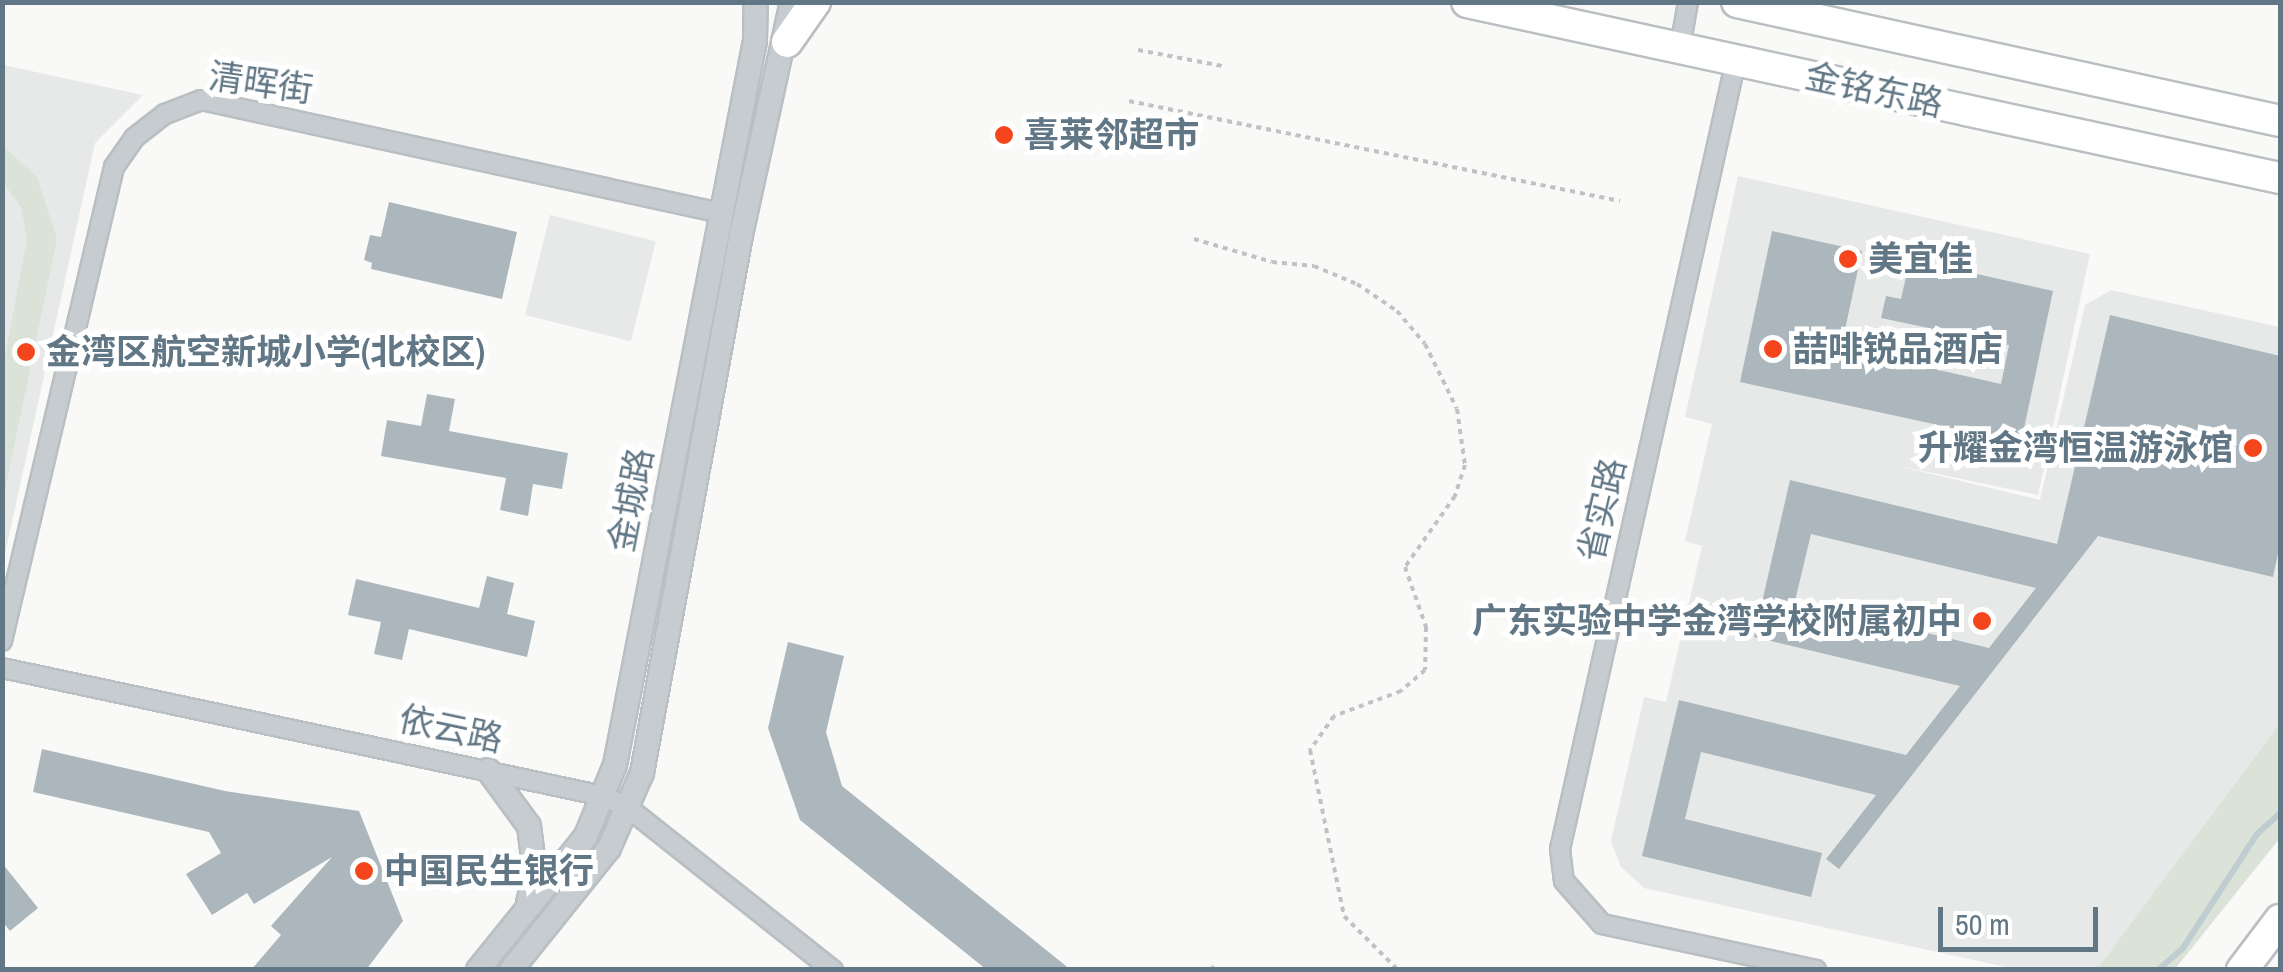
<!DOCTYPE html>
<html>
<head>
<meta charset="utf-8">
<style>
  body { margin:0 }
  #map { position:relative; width:2283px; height:972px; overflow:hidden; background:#f9f9f7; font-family:"Archivo Narrow","Noto Sans SC",sans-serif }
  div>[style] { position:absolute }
  .built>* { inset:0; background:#e7e9e8; transform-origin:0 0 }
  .green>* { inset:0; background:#dbe2d7 }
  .stream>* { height:6px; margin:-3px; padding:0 3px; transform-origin:3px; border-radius:3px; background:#bfccd0 }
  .building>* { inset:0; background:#acb7bd }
  .path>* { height:4px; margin-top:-2px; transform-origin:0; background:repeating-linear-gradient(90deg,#c0c3c5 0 5px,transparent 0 10px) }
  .roads { filter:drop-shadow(2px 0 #b9bfc2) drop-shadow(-2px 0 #b9bfc2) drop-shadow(0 2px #b9bfc2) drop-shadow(0 -2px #b9bfc2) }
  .minor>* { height:18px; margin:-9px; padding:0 9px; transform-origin:9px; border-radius:9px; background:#c6cccf }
  .tertiary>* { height:22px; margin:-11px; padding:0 11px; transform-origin:11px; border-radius:11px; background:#c6cccf }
  .primary>* { height:30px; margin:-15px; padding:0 15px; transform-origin:15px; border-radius:15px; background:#fff }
  .dots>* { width:28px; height:28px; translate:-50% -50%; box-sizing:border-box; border:5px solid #fff; border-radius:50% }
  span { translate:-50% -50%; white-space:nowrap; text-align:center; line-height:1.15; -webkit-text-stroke:10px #fff; paint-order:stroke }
  .street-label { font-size:35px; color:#617785 }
  .poi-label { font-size:35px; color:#617785; font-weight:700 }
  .left { translate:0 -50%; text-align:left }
  .right { translate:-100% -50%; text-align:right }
  .frame { position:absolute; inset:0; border:5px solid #617785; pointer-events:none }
  .scale { position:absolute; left:1938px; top:907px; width:160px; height:45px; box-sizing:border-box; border:5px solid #617785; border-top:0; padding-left:12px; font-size:30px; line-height:35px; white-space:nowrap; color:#617785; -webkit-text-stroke:8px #fff; paint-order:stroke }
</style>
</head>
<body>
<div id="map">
  <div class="built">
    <div style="clip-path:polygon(3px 65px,143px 95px,95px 143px,3px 563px)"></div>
    <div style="clip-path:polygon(1738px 176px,2090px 254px,2038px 495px,1890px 464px,2040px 500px,2085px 305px,2111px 290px,2280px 327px,2280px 723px,2097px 969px,2015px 969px,1644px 888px,1621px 867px,1611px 841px,1644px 697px,1666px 702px,1702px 546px,1685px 541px,1712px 424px,1685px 417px)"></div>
    <div style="left:550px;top:215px;width:109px;height:103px;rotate:14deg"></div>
  </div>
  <div class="green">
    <div style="clip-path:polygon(3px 146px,37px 177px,57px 239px,3px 500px,3px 367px,27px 239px,21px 207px,3px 182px)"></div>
    <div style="clip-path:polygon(2280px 723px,2280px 838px,2175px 969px,2097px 969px)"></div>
  </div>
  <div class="stream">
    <div style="left:2158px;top:970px;width:33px;rotate:-41deg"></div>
    <div style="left:2183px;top:948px;width:136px;rotate:-57deg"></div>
    <div style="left:2257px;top:834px;width:31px;rotate:-42deg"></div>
  </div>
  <div class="building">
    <div style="clip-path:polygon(389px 202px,517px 232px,502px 299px,371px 269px,372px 263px,364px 260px,370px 235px,381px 237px)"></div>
    <div style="clip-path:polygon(1772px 231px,1862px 251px,1841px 348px,2001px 384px,2009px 345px,1881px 318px,1886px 296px,1901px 299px,1910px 259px,2053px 291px,2021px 443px,1740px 382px)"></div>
    <div style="clip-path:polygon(evenodd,2110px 315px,2280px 356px,2280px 544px,2273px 577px,2098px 536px,1839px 869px,1826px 859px,1876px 795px,1701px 752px,1685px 819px,1822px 853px,1811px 897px,1642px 856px,1679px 700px,1906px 755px,1960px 686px,1754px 637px,1790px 480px,2057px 544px,2110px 315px,1811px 534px,2036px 588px,1989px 648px,1795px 601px,1811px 534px)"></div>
    <div style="clip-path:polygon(427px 394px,455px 399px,449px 431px,568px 453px,562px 489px,533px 484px,528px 516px,500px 510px,506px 478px,381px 456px,387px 420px,421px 426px)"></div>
    <div style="clip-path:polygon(487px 576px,514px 583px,507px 614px,535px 621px,527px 657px,409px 629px,402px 660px,374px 654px,381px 622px,348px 615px,356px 579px,479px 608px)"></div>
    <div style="clip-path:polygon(788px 642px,844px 656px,826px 732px,842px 786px,1071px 970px,987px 970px,800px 820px,768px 728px)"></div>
    <div style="clip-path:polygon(42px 749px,225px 791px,359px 811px,403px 921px,366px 970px,251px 970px,281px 935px,271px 926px,332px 857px,254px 904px,247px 893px,212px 915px,186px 874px,221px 853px,209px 832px,33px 792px)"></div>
    <div style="clip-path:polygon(2px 863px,38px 908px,10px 931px,2px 921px)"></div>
  </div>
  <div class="path">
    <div style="left:1138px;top:50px;width:86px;rotate:10.7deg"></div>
    <div style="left:1129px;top:101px;width:501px;rotate:11.51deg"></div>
    <div style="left:1194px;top:239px;width:81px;rotate:16.4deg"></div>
    <div style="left:1272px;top:262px;width:42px;rotate:5.4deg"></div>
    <div style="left:1314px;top:266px;width:47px;rotate:22.7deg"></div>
    <div style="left:1357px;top:284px;width:48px;rotate:34deg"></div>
    <div style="left:1397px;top:311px;width:43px;rotate:49.7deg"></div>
    <div style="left:1425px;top:344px;width:72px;rotate:63.8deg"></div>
    <div style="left:1457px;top:409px;width:57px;rotate:81.9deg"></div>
    <div style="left:1465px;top:465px;width:33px;rotate:108deg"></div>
    <div style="left:1455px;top:496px;width:87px;rotate:125.2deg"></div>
    <div style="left:1405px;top:567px;width:64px;rotate:70.7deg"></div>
    <div style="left:1426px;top:627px;width:43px;rotate:91.3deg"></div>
    <div style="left:1425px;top:670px;width:32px;rotate:139deg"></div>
    <div style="left:1401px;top:691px;width:72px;rotate:159.5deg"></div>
    <div style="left:1334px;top:716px;width:42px;rotate:125.2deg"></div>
    <div style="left:1310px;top:750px;width:169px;rotate:78.4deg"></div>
    <div style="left:1344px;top:916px;width:76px;rotate:45deg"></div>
    <div style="left:1211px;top:970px;width:5px;rotate:-53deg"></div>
  </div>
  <div class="roads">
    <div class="minor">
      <div style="left:1680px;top:47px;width:46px;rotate:-79.9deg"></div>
      <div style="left:1736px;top:60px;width:808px;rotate:102.57deg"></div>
      <div style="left:1560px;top:849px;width:32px;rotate:83deg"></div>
      <div style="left:1564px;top:881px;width:57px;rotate:48.5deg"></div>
      <div style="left:1602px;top:924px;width:219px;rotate:12.1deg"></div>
      <div style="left:2px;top:641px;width:487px;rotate:-76.7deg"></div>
      <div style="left:114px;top:167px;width:35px;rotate:-55deg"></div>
      <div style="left:134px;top:138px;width:39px;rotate:-38deg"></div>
      <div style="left:165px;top:114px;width:39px;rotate:-21deg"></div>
      <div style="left:201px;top:100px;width:532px;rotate:12.26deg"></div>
      <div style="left:2px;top:668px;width:614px;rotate:12.02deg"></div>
      <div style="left:603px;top:796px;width:26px;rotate:25deg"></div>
      <div style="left:627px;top:807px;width:263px;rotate:38.4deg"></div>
    </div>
    <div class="tertiary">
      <div style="left:488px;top:770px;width:69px;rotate:53.8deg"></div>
      <div style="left:529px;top:826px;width:47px;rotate:82.7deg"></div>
      <div style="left:535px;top:873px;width:32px;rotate:103deg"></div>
      <div style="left:478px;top:970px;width:172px;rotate:-51.1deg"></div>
      <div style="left:586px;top:836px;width:77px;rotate:-67.8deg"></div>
      <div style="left:615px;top:765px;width:737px;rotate:-79.06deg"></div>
      <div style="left:755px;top:41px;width:39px;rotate:-89deg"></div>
      <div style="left:511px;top:970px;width:156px;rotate:-51.2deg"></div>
      <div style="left:609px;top:848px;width:82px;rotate:-66.3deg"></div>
      <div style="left:642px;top:773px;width:547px;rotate:-79.57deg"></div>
      <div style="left:741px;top:235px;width:239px;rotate:-77.7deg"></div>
    </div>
    <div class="primary">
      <div style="left:1467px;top:2px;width:832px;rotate:12.22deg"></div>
      <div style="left:1737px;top:2px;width:556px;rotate:12.36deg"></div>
      <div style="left:787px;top:42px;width:49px;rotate:-55deg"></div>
      <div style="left:2242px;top:970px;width:63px;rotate:-52.8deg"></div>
    </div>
  </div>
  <div class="dots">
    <div style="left:1004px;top:135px;background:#f5451c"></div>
    <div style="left:1848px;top:259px;background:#f5451c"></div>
    <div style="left:1773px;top:349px;background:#f5451c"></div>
    <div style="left:26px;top:352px;background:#f5451c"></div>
    <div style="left:2253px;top:448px;background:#f5451c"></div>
    <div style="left:1982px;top:621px;background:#f5451c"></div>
    <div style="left:364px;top:871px;background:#f5451c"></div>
  </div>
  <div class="street-label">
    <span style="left:261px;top:83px;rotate:8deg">清晖街</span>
    <span style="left:1874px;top:90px;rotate:12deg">金铭东路</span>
    <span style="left:631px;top:500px;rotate:-79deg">金城路</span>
    <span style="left:1602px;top:510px;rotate:-77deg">省实路</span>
    <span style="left:451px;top:729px;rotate:12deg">依云路</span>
  </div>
  <div class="poi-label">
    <span class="left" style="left:1024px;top:135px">喜莱邻超市</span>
    <span class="left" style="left:1868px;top:259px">美宜佳</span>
    <span class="left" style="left:1793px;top:349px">喆啡锐品酒店</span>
    <span class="left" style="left:46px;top:352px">金湾区航空新城小学(北校区)</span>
    <span class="right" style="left:2233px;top:448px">升耀金湾恒温游泳馆</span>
    <span class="right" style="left:1962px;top:621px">广东实验中学金湾学校附属初中</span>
    <span class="left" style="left:384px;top:871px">中国民生银行</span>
  </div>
  <div class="frame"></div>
  <div class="scale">50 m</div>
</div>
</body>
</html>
